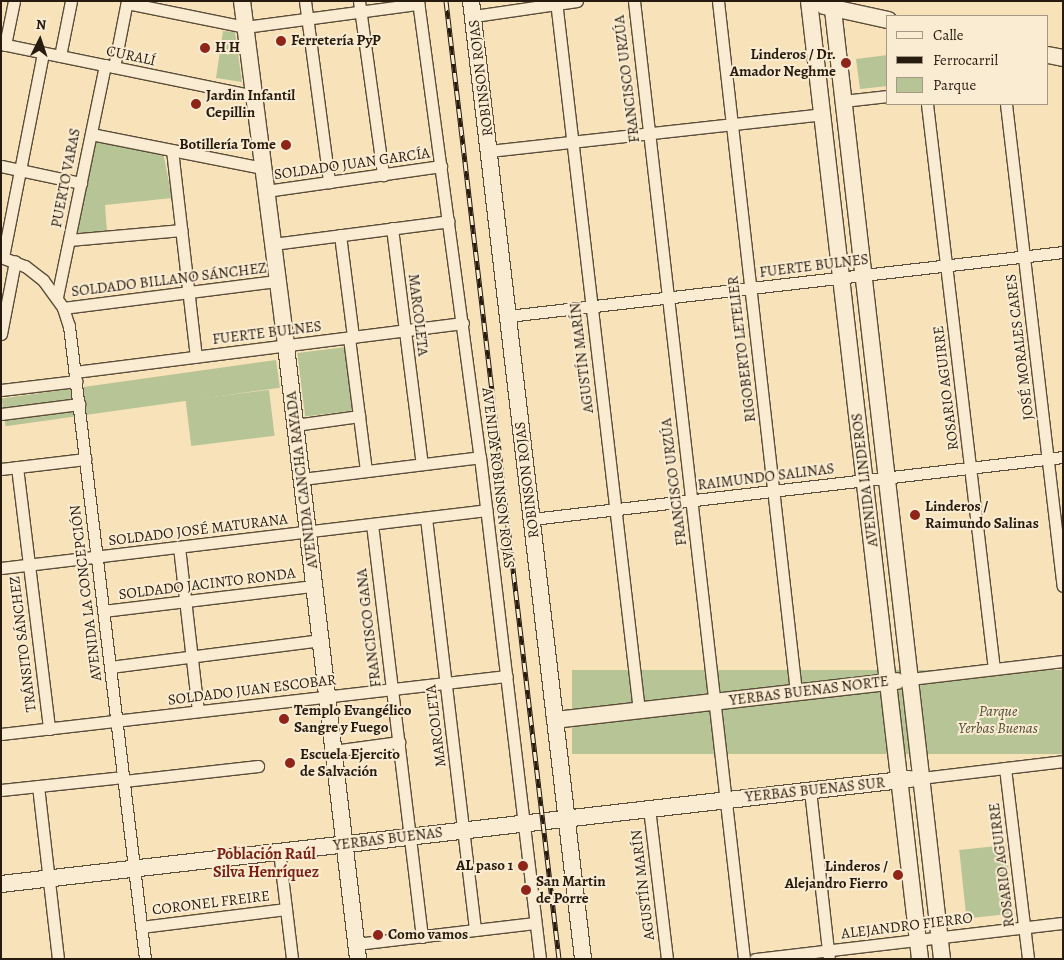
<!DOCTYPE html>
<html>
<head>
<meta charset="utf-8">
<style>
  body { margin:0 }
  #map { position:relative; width:1064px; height:960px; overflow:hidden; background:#f8e2ba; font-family:Alegreya,serif }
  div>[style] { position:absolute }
  .green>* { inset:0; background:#b7c495; transform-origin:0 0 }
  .roads { filter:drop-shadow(1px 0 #5a4d39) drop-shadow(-1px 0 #5a4d39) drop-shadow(0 1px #5a4d39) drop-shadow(0 -1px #5a4d39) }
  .street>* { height:11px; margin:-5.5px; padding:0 5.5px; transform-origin:5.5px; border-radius:5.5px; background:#faecd2 }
  .secondary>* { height:16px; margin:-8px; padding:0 8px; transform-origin:8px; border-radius:8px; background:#faecd2 }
  .rail>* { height:5px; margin-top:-2.5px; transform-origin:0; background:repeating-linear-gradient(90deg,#faecd2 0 9px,#261b0e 0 18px); box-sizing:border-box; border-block:1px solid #261b0e }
  .dots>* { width:14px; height:14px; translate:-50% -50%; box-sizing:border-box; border:2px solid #faecd2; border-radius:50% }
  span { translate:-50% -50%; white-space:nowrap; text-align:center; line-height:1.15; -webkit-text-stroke:4px #faecd2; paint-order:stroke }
  .poi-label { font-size:15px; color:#261b0e; font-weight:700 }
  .left { translate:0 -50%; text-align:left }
  .right { translate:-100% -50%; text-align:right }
  .street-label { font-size:15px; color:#261b0e }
  .park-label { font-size:15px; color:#524e36; font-style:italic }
  .neighbourhood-label { font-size:16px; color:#7a1f14; font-weight:700 }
  .frame { position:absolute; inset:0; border:2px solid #261b0e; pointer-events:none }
  .legend { position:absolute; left:886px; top:15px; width:162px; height:90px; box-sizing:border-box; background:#faecd2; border:1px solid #a59884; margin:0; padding:6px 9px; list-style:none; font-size:15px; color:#261b0e }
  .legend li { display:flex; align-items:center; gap:10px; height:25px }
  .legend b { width:25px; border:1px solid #a59884 }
  .north { position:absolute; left:15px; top:15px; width:50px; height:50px; -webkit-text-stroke:4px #faecd2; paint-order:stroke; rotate:4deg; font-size:14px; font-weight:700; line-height:20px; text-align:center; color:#261b0e }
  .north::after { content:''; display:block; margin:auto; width:18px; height:22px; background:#261b0e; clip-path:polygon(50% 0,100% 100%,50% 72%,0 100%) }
</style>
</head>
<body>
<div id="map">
  <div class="green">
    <div style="clip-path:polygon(223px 31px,235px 32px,242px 82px,216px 78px)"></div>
    <div style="clip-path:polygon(888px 55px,888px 86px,860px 89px,856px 59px)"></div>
    <div style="clip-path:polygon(95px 138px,163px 152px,172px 198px,105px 205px,107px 232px,76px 236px)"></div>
    <div style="left:346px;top:347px;width:64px;height:49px;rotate:83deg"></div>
    <div style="left:276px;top:360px;width:28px;height:277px;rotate:82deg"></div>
    <div style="left:269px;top:390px;width:46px;height:84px;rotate:83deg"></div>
    <div style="left:1063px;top:670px;width:84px;height:491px;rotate:90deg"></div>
    <div style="left:1006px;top:845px;width:69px;height:47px;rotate:84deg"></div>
  </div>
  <div class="roads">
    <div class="street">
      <div style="left:305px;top:1px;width:183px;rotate:82.4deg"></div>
      <div style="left:359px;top:1px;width:176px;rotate:82.1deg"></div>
      <div style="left:418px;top:1px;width:460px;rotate:82.3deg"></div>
      <div style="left:480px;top:457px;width:506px;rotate:83.18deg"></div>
      <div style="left:556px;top:1px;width:715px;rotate:83.33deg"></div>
      <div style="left:634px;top:1px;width:964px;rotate:83.45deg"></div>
      <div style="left:718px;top:1px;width:695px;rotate:83.56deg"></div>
      <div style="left:127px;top:3px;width:120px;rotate:11.5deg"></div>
      <div style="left:245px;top:27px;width:175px;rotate:-7.6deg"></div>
      <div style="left:474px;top:16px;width:104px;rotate:-8.3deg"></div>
      <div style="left:1px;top:44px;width:258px;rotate:11.6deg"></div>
      <div style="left:5px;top:45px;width:45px;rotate:-78.4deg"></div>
      <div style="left:60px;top:56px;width:56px;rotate:-78.7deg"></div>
      <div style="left:114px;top:67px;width:67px;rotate:-78.9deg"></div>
      <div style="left:843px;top:101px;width:45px;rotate:-6.3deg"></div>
      <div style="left:927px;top:104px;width:569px;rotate:83.24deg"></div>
      <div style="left:1006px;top:104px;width:485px;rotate:83.3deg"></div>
      <div style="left:91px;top:134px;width:175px;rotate:11.2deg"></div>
      <div style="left:172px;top:150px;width:208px;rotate:83.4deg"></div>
      <div style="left:489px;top:151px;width:335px;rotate:-6.3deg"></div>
      <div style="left:1px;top:166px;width:82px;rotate:12deg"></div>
      <div style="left:266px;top:191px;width:177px;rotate:-8.1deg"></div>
      <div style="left:392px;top:228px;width:238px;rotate:82.8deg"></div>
      <div style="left:340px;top:235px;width:103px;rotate:82.7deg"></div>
      <div style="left:69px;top:240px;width:113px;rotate:-5.1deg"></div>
      <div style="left:273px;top:244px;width:177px;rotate:-7.4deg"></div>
      <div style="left:1px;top:257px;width:26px;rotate:21deg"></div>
      <div style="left:25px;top:266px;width:23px;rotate:38deg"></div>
      <div style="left:43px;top:280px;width:34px;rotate:54deg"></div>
      <div style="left:63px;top:308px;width:19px;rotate:72deg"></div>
      <div style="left:69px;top:326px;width:638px;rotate:83.15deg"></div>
      <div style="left:3px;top:257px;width:208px;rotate:-78.9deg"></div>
      <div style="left:57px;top:297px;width:237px;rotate:-78.3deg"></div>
      <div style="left:63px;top:308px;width:217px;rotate:-7.2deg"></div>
      <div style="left:508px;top:316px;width:559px;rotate:-6.58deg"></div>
      <div style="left:1px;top:334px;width:74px;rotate:-79.1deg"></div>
      <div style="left:349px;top:338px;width:134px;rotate:82.7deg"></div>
      <div style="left:75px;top:372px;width:391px;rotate:-7.2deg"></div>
      <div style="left:1px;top:390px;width:76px;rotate:-6.8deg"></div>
      <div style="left:1px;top:414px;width:79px;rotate:-7.3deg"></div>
      <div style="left:295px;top:425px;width:65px;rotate:-8deg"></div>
      <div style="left:17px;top:467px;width:264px;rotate:83deg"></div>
      <div style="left:1px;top:469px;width:85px;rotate:-6.8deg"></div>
      <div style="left:302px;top:479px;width:179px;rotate:-7deg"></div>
      <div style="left:426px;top:518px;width:415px;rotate:83.2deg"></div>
      <div style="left:532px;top:519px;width:535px;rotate:-6.66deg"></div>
      <div style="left:372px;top:524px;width:416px;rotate:83.1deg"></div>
      <div style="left:179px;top:547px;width:165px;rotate:83.4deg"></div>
      <div style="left:1px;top:568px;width:489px;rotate:-6.8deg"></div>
      <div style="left:103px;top:611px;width:212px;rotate:-6.8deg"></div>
      <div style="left:110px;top:667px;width:213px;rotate:-7.3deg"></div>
      <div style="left:910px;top:679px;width:154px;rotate:-6.7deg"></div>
      <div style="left:1px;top:734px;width:509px;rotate:-6.54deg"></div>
      <div style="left:333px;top:751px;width:67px;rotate:-7.8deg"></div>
      <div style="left:1005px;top:768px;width:192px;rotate:83.1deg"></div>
      <div style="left:921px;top:778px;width:143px;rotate:-6.8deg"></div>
      <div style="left:124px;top:781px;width:135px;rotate:-6.4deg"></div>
      <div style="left:38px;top:786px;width:174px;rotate:83.4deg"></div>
      <div style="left:1px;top:790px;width:123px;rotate:-6.1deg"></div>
      <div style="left:810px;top:790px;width:170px;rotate:83.6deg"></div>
      <div style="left:649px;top:808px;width:152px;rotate:83.2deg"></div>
      <div style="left:279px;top:851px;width:109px;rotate:83.1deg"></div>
      <div style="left:141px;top:927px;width:146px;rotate:-7.1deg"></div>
      <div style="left:356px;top:944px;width:180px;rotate:-6.7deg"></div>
      <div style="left:755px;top:959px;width:310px;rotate:-6.7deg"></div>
    </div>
    <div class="secondary">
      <div style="left:242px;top:1px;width:348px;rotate:82.7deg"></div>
      <div style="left:286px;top:346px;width:617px;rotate:83.3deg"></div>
      <div style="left:471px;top:1px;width:965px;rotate:83.33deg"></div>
      <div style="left:809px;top:1px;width:964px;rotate:83.39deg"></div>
      <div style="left:832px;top:1px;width:964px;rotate:83.45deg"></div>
      <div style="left:824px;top:6px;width:66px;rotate:12.3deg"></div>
      <div style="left:1048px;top:55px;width:15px;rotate:11deg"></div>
      <div style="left:555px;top:720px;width:344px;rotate:-6.5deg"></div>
      <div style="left:1px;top:884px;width:915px;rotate:-6.59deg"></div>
    </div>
  </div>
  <div class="rail">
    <div style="left:446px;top:1px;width:965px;rotate:83.27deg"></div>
  </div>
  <div class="dots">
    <div style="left:281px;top:41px;background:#8f2418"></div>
    <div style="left:205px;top:48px;background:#8f2418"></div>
    <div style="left:846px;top:63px;background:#8f2418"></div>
    <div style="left:196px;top:104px;background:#8f2418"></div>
    <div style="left:286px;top:145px;background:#8f2418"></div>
    <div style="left:915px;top:515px;background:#8f2418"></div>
    <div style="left:284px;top:719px;background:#8f2418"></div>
    <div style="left:290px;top:763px;background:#8f2418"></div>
    <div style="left:523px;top:866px;background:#8f2418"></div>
    <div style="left:898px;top:875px;background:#8f2418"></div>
    <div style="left:526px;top:890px;background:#8f2418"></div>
    <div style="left:378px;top:935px;background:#8f2418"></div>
  </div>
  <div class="poi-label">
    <span class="left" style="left:291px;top:41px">Ferretería PyP</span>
    <span class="left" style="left:215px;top:48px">H H</span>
    <span class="right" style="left:836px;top:63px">Linderos / Dr.<br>Amador Neghme</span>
    <span class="left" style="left:206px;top:104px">Jardin Infantil<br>Cepillin</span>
    <span class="right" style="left:276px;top:145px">Botillería Tome</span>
    <span class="left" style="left:925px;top:515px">Linderos /<br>Raimundo Salinas</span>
    <span class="left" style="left:294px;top:719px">Templo Evangélico<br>Sangre y Fuego</span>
    <span class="left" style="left:300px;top:763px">Escuela Ejercito<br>de Salvación</span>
    <span class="right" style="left:513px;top:866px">AL paso 1</span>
    <span class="right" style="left:888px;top:875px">Linderos /<br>Alejandro Fierro</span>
    <span class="left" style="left:536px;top:890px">San Martin<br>de Porre</span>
    <span class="left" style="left:388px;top:935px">Como vamos</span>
  </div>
  <div class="street-label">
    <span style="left:131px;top:56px;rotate:12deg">CURALÍ</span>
    <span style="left:481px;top:78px;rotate:-97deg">ROBINSON ROJAS</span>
    <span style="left:627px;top:79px;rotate:-97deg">FRANCISCO URZÚA</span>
    <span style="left:352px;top:164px;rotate:-8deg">SOLDADO JUAN GARCÍA</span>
    <span style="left:66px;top:178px;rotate:-79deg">PUERTO VARAS</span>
    <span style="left:814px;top:266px;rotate:-7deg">FUERTE BULNES</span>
    <span style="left:169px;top:280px;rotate:-7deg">SOLDADO BILLANO SÁNCHEZ</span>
    <span style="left:418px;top:315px;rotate:83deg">MARCOLETA</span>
    <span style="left:267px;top:333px;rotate:-7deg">FUERTE BULNES</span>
    <span style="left:1020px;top:347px;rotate:-97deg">JOSÉ MORALES CARES</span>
    <span style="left:742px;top:349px;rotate:-97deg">RIGOBERTO LETELIER</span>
    <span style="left:582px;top:358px;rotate:-97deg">AGUSTÍN MARÍN</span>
    <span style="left:946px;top:388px;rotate:-97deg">ROSARIO AGUIRRE</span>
    <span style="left:766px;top:477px;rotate:-7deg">RAIMUNDO SALINAS</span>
    <span style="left:498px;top:478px;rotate:83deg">AVENIDA ROBINSON ROJAS</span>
    <span style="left:302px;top:480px;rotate:-97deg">AVENIDA CANCHA RAYADA</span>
    <span style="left:527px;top:480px;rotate:-97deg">ROBINSON ROJAS</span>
    <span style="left:865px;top:480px;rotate:-97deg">AVENIDA LINDEROS</span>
    <span style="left:674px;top:482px;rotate:-97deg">FRANCISCO URZÚA</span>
    <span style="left:198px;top:530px;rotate:-7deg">SOLDADO JOSÉ MATURANA</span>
    <span style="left:207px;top:584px;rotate:-7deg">SOLDADO JACINTO RONDA</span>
    <span style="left:86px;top:593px;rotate:-97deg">AVENIDA LA CONCEPCIÓN</span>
    <span style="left:369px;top:628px;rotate:-97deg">FRANCISCO GANA</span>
    <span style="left:23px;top:644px;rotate:-97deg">TRÁNSITO SÁNCHEZ</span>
    <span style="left:252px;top:690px;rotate:-7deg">SOLDADO JUAN ESCOBAR</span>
    <span style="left:809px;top:691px;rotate:-7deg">YERBAS BUENAS NORTE</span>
    <span style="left:436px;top:726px;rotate:-97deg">MARCOLETA</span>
    <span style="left:815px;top:790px;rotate:-6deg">YERBAS BUENAS SUR</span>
    <span style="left:388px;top:839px;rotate:-7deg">YERBAS BUENAS</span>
    <span style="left:1002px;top:865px;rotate:-97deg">ROSARIO AGUIRRE</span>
    <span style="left:643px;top:885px;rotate:-97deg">AGUSTÍN MARÍN</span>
    <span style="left:211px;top:903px;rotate:-7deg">CORONEL FREIRE</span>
    <span style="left:907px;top:926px;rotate:-7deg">ALEJANDRO FIERRO</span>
  </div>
  <div class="park-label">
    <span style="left:998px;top:720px">Parque<br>Yerbas Buenas</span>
  </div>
  <div class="neighbourhood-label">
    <span style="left:266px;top:863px">Población Raúl<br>Silva Henríquez</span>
  </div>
  <div class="frame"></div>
  <ul class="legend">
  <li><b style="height:6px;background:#faecd2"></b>Calle</li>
  <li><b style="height:6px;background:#261b0e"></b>Ferrocarril</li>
  <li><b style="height:14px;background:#b7c495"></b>Parque</li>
  </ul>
  <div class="north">N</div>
</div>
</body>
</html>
